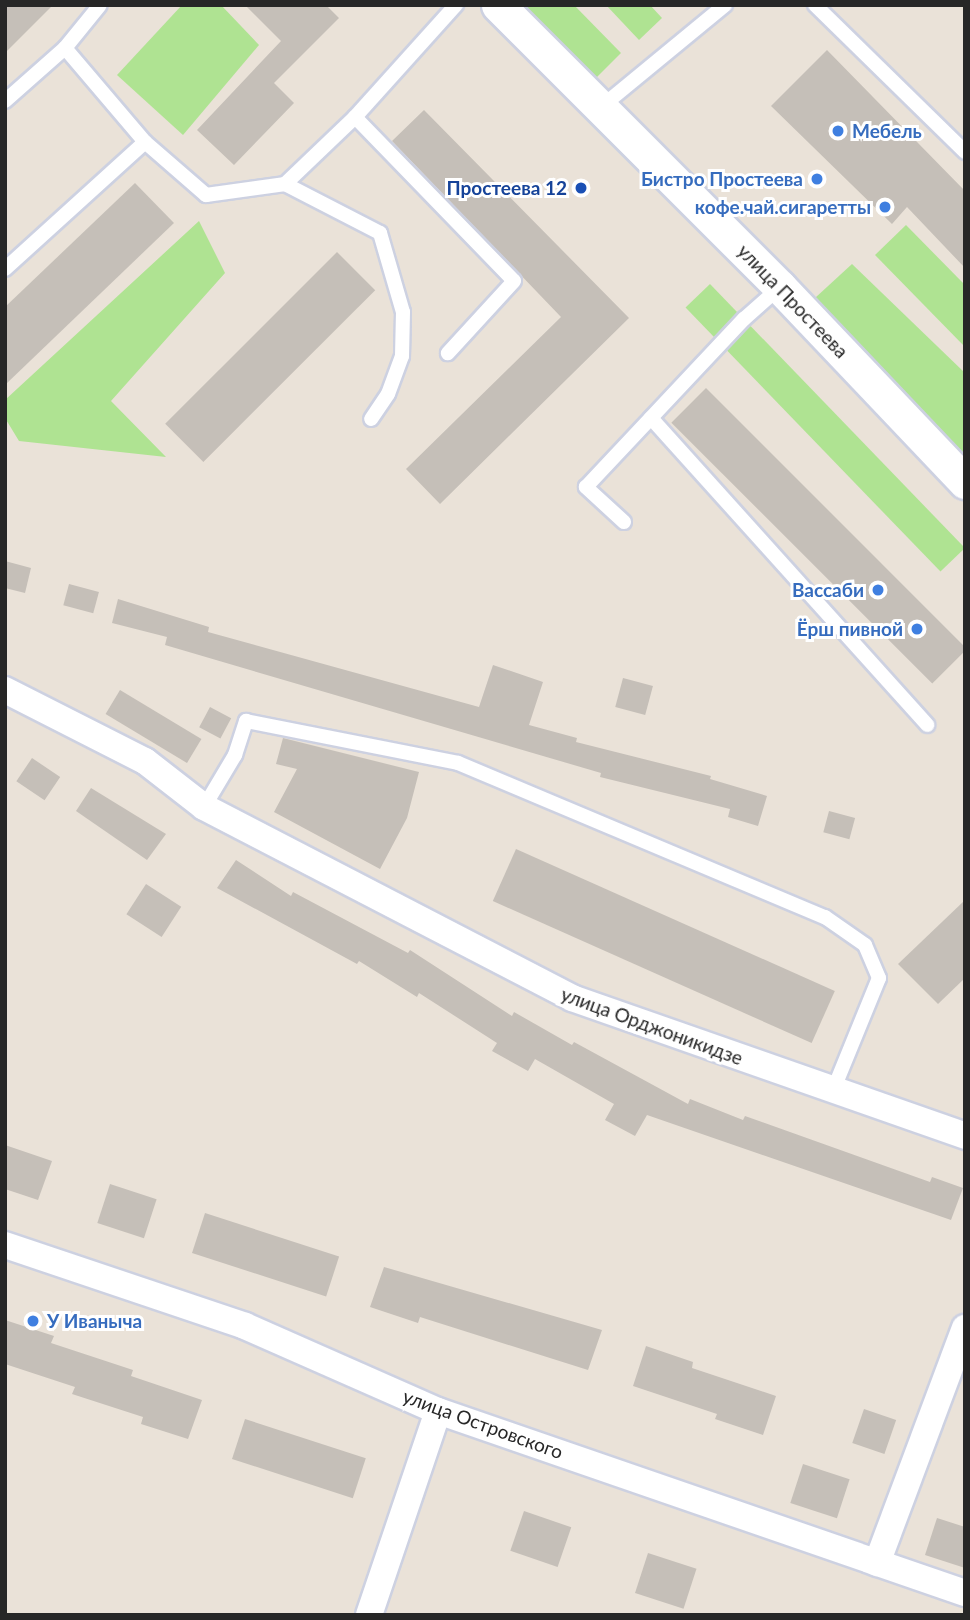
<!DOCTYPE html>
<html>
<head>
<meta charset="utf-8">
<style>
  body { margin:0 }
  #map { position:relative; width:970px; height:1620px; overflow:hidden; background:#eae2d8; font-family:Lato,sans-serif }
  div>[style] { position:absolute }
  .green>* { inset:0; background:#afe392; transform-origin:0 0 }
  .building>* { inset:0; background:#c5bfb8; transform-origin:0 0 }
  .roads { filter:drop-shadow(2px 0 #cdd1e1) drop-shadow(-2px 0 #cdd1e1) drop-shadow(0 2px #cdd1e1) drop-shadow(0 -2px #cdd1e1) }
  .service>* { height:14px; margin:-7px; padding:0 7px; transform-origin:7px; border-radius:7px; background:#fff }
  .minor>* { height:26px; margin:-13px; padding:0 13px; transform-origin:13px; border-radius:13px; background:#fff }
  .tertiary>* { height:33px; margin:-16.5px; padding:0 16.5px; transform-origin:16.5px; border-radius:16.5px; background:#fff }
  .dots>* { width:19px; height:19px; translate:-50% -50%; box-sizing:border-box; border:4px solid #fff; border-radius:50% }
  span { translate:-50% -50%; white-space:nowrap; text-align:center; line-height:1.15; -webkit-text-stroke:6px #fff; paint-order:stroke }
  .shop-label { font-size:19px; color:#366cbe; font-weight:700 }
  .left { translate:0 -50%; text-align:left }
  .right { translate:-100% -50%; text-align:right }
  .transit-label { font-size:19px; color:#164399; font-weight:700 }
  .street-label { font-size:19px; color:#272727 }
  .frame { position:absolute; inset:0; border:7px solid #272727; pointer-events:none }
</style>
</head>
<body>
<div id="map">
  <div class="green">
    <div style="clip-path:polygon(182px 5px,221px 5px,259px 45px,183px 135px,117px 75px)"></div>
    <div style="clip-path:polygon(518px 5px,574px 5px,621px 53px,594px 80px)"></div>
    <div style="clip-path:polygon(606px 5px,650px 5px,662px 18px,639px 40px)"></div>
    <div style="clip-path:polygon(199px 221px,225px 273px,111px 401px,166px 457px,19px 441px,5px 418px,5px 400px)"></div>
    <div style="clip-path:polygon(906px 225px,965px 285px,965px 347px,875px 255px)"></div>
    <div style="clip-path:polygon(852px 264px,965px 373px,965px 469px,803px 309px)"></div>
    <div style="left:710px;top:284px;width:367px;height:34px;rotate:46deg"></div>
  </div>
  <div class="building">
    <div style="clip-path:polygon(5px 5px,53px 5px,5px 53px)"></div>
    <div style="clip-path:polygon(245px 5px,326px 5px,339px 18px,274px 83px,294px 103px,234px 165px,197px 130px,281px 41px)"></div>
    <div style="clip-path:polygon(827px 50px,965px 191px,965px 268px,907px 207px,892px 224px,771px 106px)"></div>
    <div style="clip-path:polygon(424px 110px,629px 318px,440px 504px,406px 469px,561px 317px,392px 141px)"></div>
    <div style="clip-path:polygon(135px 183px,174px 223px,5px 385px,5px 307px)"></div>
    <div style="left:337px;top:252px;width:54px;height:243px;rotate:45deg"></div>
    <div style="left:706px;top:388px;width:369px;height:49px;rotate:45deg"></div>
    <div style="clip-path:polygon(5px 561px,31px 568px,25px 593px,5px 588px)"></div>
    <div style="left:69px;top:584px;width:31px;height:22px;rotate:15deg"></div>
    <div style="clip-path:polygon(118px 599px,209px 627px,208px 632px,479px 707px,493px 665px,543px 682px,529px 725px,577px 738px,576px 742px,711px 776px,710px 779px,767px 796px,758px 826px,728px 817px,730px 809px,600px 777px,601px 773px,165px 645px,167px 637px,112px 623px)"></div>
    <div style="left:623px;top:678px;width:31px;height:30px;rotate:15deg"></div>
    <div style="left:120px;top:690px;width:95px;height:28px;rotate:31deg"></div>
    <div style="left:210px;top:707px;width:24px;height:23px;rotate:28deg"></div>
    <div style="clip-path:polygon(283px 738px,419px 772px,407px 818px,380px 869px,274px 812px,297px 769px,276px 764px)"></div>
    <div style="left:32px;top:758px;width:34px;height:28px;rotate:34deg"></div>
    <div style="clip-path:polygon(91px 788px,166px 834px,147px 860px,76px 811px)"></div>
    <div style="left:829px;top:811px;width:27px;height:22px;rotate:15deg"></div>
    <div style="left:516px;top:849px;width:349px;height:57px;rotate:24deg"></div>
    <div style="clip-path:polygon(236px 860px,291px 896px,293px 892px,408px 953px,410px 950px,512px 1016px,514px 1012px,572px 1045px,574px 1042px,688px 1104px,690px 1099px,743px 1120px,745px 1116px,930px 1182px,932px 1177px,963px 1188px,951px 1220px,647px 1115px,635px 1136px,605px 1120px,614px 1104px,535px 1059px,528px 1071px,492px 1051px,497px 1043px,419px 993px,417px 997px,359px 961px,357px 964px,217px 888px)"></div>
    <div style="left:146px;top:884px;width:42px;height:36px;rotate:33deg"></div>
    <div style="clip-path:polygon(965px 900px,965px 978px,938px 1004px,898px 964px)"></div>
    <div style="clip-path:polygon(5px 1145px,52px 1161px,38px 1200px,5px 1189px)"></div>
    <div style="left:110px;top:1184px;width:49px;height:41px;rotate:18deg"></div>
    <div style="left:205px;top:1213px;width:141px;height:42px;rotate:18deg"></div>
    <div style="clip-path:polygon(384px 1267px,602px 1330px,588px 1370px,420px 1317px,418px 1323px,370px 1307px)"></div>
    <div style="clip-path:polygon(5px 1320px,54px 1336px,51px 1343px,133px 1370px,131px 1376px,202px 1400px,188px 1439px,141px 1424px,143px 1417px,72px 1394px,75px 1387px,5px 1364px)"></div>
    <div style="clip-path:polygon(646px 1346px,693px 1362px,692px 1368px,776px 1396px,763px 1435px,715px 1419px,717px 1414px,633px 1386px)"></div>
    <div style="left:864px;top:1409px;width:34px;height:36px;rotate:19deg"></div>
    <div style="left:245px;top:1419px;width:127px;height:42px;rotate:18deg"></div>
    <div style="left:803px;top:1464px;width:49px;height:41px;rotate:18deg"></div>
    <div style="left:524px;top:1511px;width:50px;height:42px;rotate:19deg"></div>
    <div style="clip-path:polygon(937px 1518px,965px 1527px,965px 1568px,925px 1555px)"></div>
    <div style="left:648px;top:1553px;width:51px;height:42px;rotate:18deg"></div>
  </div>
  <div class="roads">
    <div class="service">
      <div style="left:815px;top:5px;width:210px;rotate:44.4deg"></div>
      <div style="left:65px;top:48px;width:55px;rotate:-50.9deg"></div>
      <div style="left:5px;top:101px;width:80px;rotate:-41.5deg"></div>
      <div style="left:65px;top:48px;width:123px;rotate:49.6deg"></div>
      <div style="left:145px;top:142px;width:81px;rotate:41deg"></div>
      <div style="left:206px;top:195px;width:80px;rotate:-7.9deg"></div>
      <div style="left:285px;top:184px;width:107px;rotate:27.3deg"></div>
      <div style="left:380px;top:233px;width:82px;rotate:73.8deg"></div>
      <div style="left:403px;top:312px;width:44px;rotate:91.3deg"></div>
      <div style="left:402px;top:356px;width:40px;rotate:110.2deg"></div>
      <div style="left:388px;top:394px;width:30px;rotate:124deg"></div>
      <div style="left:600px;top:108px;width:162px;rotate:-39.5deg"></div>
      <div style="left:355px;top:117px;width:228px;rotate:45.9deg"></div>
      <div style="left:514px;top:281px;width:98px;rotate:132.5deg"></div>
      <div style="left:285px;top:184px;width:97px;rotate:-43.7deg"></div>
      <div style="left:355px;top:117px;width:151px;rotate:-48deg"></div>
      <div style="left:5px;top:269px;width:189px;rotate:-42.2deg"></div>
      <div style="left:651px;top:418px;width:413px;rotate:48deg"></div>
      <div style="left:624px;top:522px;width:52px;rotate:-137.4deg"></div>
      <div style="left:586px;top:487px;width:231px;rotate:-46.8deg"></div>
      <div style="left:744px;top:319px;width:48px;rotate:-41.6deg"></div>
      <div style="left:204px;top:807px;width:61px;rotate:-59.2deg"></div>
      <div style="left:235px;top:755px;width:36px;rotate:-72deg"></div>
      <div style="left:246px;top:721px;width:216px;rotate:11.2deg"></div>
      <div style="left:458px;top:763px;width:398px;rotate:22.8deg"></div>
      <div style="left:825px;top:917px;width:49px;rotate:35deg"></div>
      <div style="left:865px;top:945px;width:36px;rotate:67deg"></div>
      <div style="left:879px;top:978px;width:122px;rotate:112.2deg"></div>
    </div>
    <div class="minor">
      <div style="left:5px;top:690px;width:157px;rotate:26.9deg"></div>
      <div style="left:145px;top:761px;width:75px;rotate:37.9deg"></div>
      <div style="left:204px;top:807px;width:415px;rotate:27.4deg"></div>
      <div style="left:572px;top:998px;width:417px;rotate:19.3deg"></div>
      <div style="left:5px;top:1245px;width:253px;rotate:18.6deg"></div>
      <div style="left:245px;top:1326px;width:211px;rotate:23.8deg"></div>
      <div style="left:438px;top:1411px;width:558px;rotate:19.05deg"></div>
      <div style="left:877px;top:1563px;width:251px;rotate:-69.5deg"></div>
      <div style="left:369px;top:1615px;width:215px;rotate:-71.3deg"></div>
    </div>
    <div class="tertiary">
      <div style="left:498px;top:5px;width:399px;rotate:45deg"></div>
      <div style="left:780px;top:287px;width:269px;rotate:46.5deg"></div>
    </div>
  </div>
  <div class="dots">
    <div style="left:838px;top:131px;background:#3f7fe0"></div>
    <div style="left:817px;top:179px;background:#3f7fe0"></div>
    <div style="left:581px;top:188px;background:#1a4fb4"></div>
    <div style="left:885px;top:207px;background:#3f7fe0"></div>
    <div style="left:878px;top:590px;background:#3f7fe0"></div>
    <div style="left:917px;top:629px;background:#3f7fe0"></div>
    <div style="left:33px;top:1321px;background:#3f7fe0"></div>
  </div>
  <div class="shop-label">
    <span class="left" style="left:852px;top:131px">Мебель</span>
    <span class="right" style="left:803px;top:179px">Бистро Простеева</span>
    <span class="right" style="left:871px;top:207px">кофе.чай.сигаретты</span>
    <span class="right" style="left:864px;top:590px">Вассаби</span>
    <span class="right" style="left:903px;top:629px">Ёрш пивной</span>
    <span class="left" style="left:47px;top:1321px">У Иваныча</span>
  </div>
  <div class="transit-label">
    <span class="right" style="left:567px;top:188px">Простеева 12</span>
  </div>
  <div class="street-label">
    <span style="left:793px;top:301px;rotate:46deg">улица Простеева</span>
    <span style="left:652px;top:1026px;rotate:20deg">улица Орджоникидзе</span>
    <span style="left:483px;top:1424px;rotate:20deg">улица Островского</span>
  </div>
  <div class="frame"></div>
</div>
</body>
</html>
